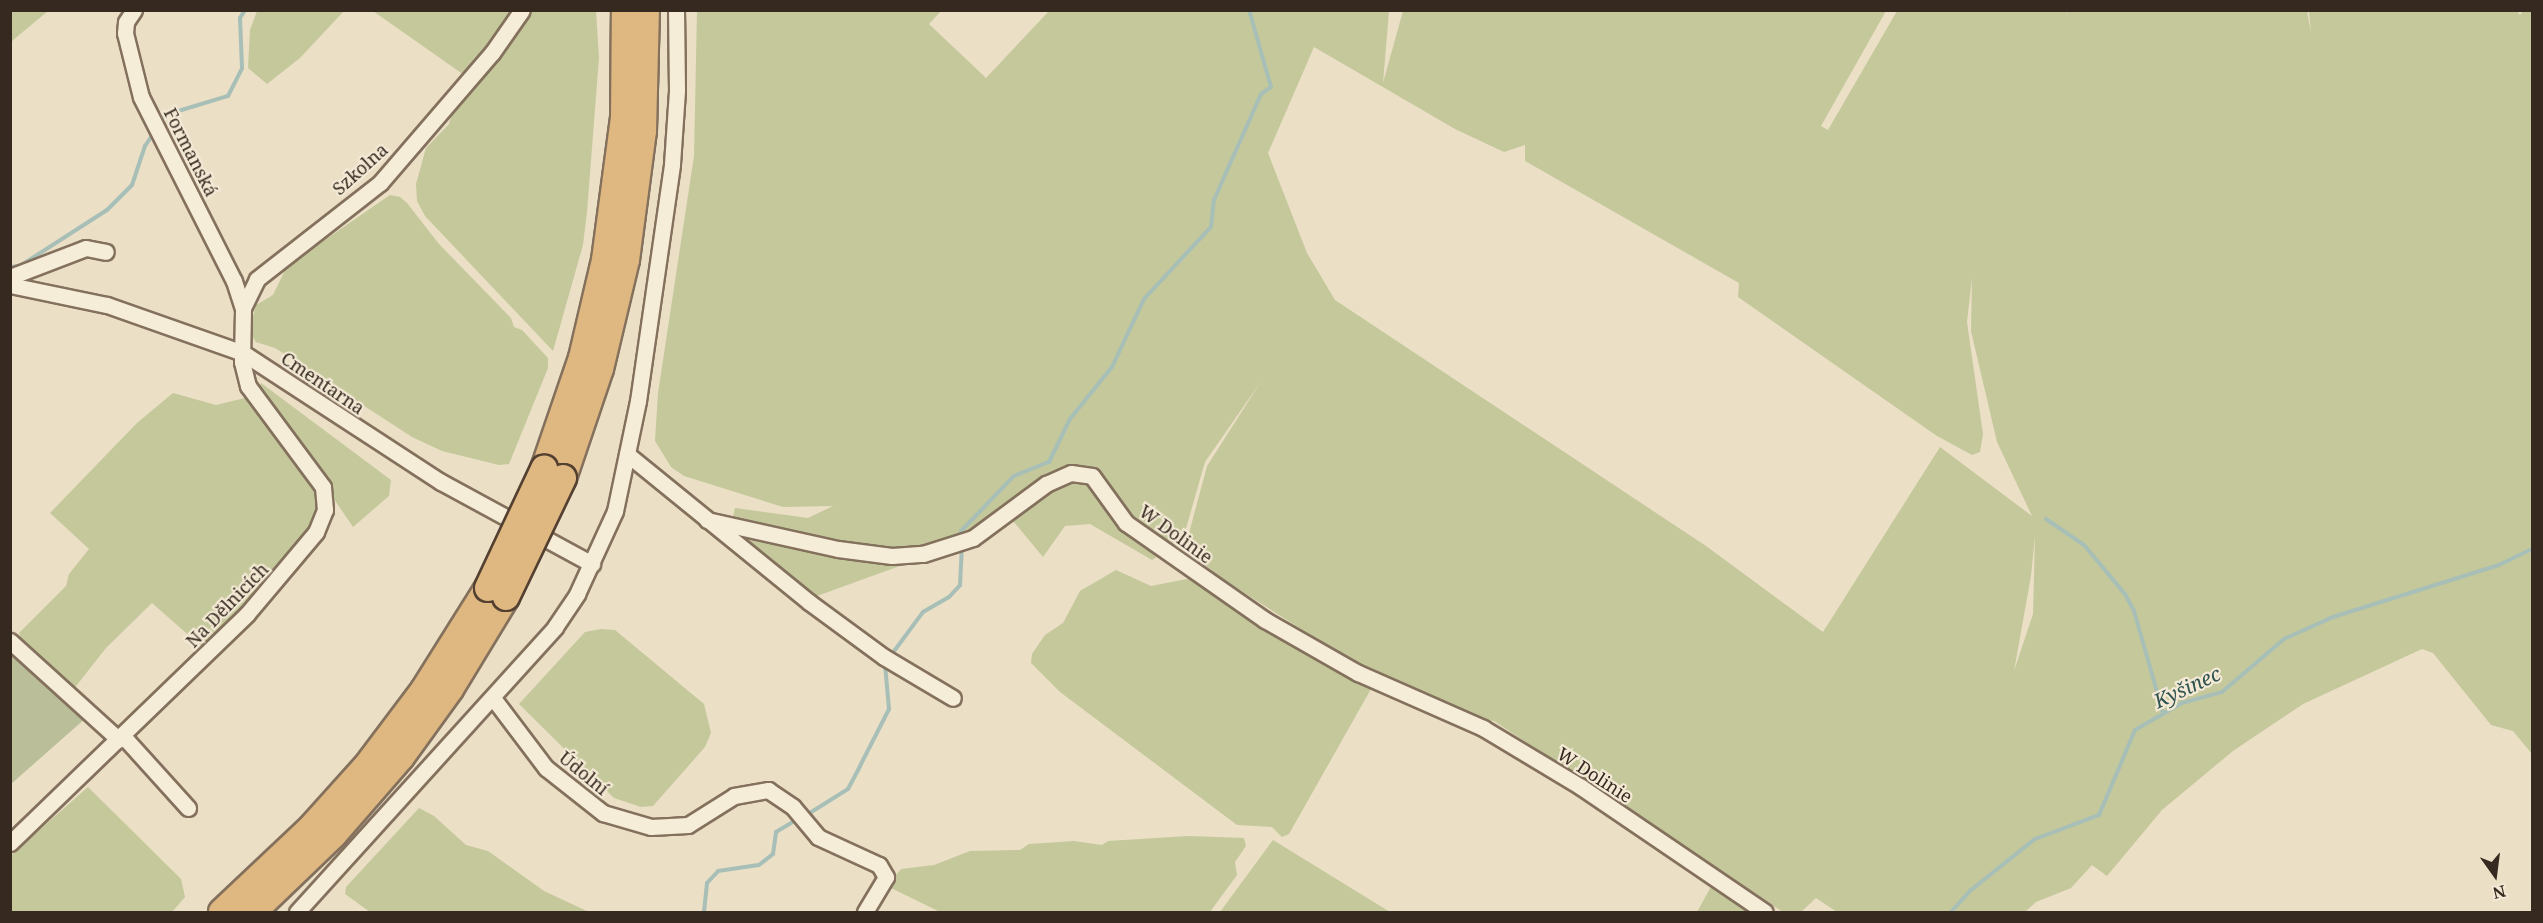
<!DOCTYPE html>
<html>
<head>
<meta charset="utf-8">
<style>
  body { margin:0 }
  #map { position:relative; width:2543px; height:923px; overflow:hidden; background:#ebdfc6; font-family:"Noto Serif",serif }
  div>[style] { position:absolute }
  .green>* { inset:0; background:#c4c89b }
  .cemetery>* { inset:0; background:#babe99 }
  .stream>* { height:4px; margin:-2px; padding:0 2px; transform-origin:2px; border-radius:2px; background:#a7bfb7 }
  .roads { filter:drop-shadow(2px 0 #84715d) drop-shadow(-2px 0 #84715d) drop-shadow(0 2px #84715d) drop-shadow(0 -2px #84715d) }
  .minor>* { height:15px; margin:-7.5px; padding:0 7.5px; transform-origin:7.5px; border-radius:7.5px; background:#f6edd9 }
  .trunk>* { height:26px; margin:-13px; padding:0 13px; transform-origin:13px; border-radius:13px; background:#dfb780 }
  .bridges { filter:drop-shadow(2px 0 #534031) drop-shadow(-2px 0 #534031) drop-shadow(0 2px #534031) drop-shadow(0 -2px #534031) }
  .trunk-bridge>* { height:26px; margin:-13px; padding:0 13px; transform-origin:13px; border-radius:13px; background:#dfb780 }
  span { translate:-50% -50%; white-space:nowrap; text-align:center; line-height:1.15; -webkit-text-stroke:4.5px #f3e9d5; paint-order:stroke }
  .street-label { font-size:18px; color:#362a20 }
  .water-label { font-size:20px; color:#305451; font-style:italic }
  .frame { position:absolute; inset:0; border:12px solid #362a20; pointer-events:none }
  .north { position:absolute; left:2465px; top:845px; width:60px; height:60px; -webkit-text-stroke:4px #f3e9d5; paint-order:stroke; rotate:166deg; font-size:16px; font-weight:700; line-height:24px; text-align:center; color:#362a20 }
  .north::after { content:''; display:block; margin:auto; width:21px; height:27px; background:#362a20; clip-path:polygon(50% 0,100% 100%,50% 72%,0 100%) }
</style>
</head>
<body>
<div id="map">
  <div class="green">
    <div style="clip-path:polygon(11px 10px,48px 10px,48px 11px,12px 41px)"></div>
    <div style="clip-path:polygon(evenodd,2068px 10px,2307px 11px,2311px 33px,2309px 11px,2516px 10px,2520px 15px,2523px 11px,2532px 11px,2532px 754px,2513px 731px,2491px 725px,2433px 653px,2422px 649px,2303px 704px,2233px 751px,2162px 810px,2107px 876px,2092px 865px,2071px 888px,2036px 902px,2025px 912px,1837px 912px,1816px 898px,1801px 912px,1783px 912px,1494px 721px,1469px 714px,1337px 652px,1221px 578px,1197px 558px,1188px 537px,1207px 466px,1262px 380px,1205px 462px,1183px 539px,1152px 560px,1090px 524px,1065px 526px,1043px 557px,1008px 515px,930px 555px,817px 596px,730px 530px,735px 508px,808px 518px,833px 506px,783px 507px,684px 476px,671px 467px,655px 441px,658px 393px,694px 156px,697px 11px,941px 11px,929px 24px,986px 78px,1049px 11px,1389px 11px,1383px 83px,1403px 11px,1886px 11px,1821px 126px,1828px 130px,1897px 11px,2067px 11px,2066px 16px,2068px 10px,1314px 47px,1455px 129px,1504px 152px,1525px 145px,1525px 161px,1739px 283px,1738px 297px,1937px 436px,1972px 455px,1980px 452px,1983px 434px,1967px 322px,1972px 278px,1971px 331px,1997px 442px,2032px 516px,1940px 447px,1823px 632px,1706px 546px,1335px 300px,1307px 253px,1268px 153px,1314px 47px,2068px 10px,2035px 536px,2033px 614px,2014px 671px,2031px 576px,2035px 536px)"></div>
    <div style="clip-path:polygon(257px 11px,257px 10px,344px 11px,300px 58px,267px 84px,248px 68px,250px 30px)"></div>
    <div style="clip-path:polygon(373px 11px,517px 11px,464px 75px)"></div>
    <div style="clip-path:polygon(530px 11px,596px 11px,599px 58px,587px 212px,583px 245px,553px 351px,425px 216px,417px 201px,416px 184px,426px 148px,449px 124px,454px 106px,516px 33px)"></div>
    <div style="clip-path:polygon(390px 195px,400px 197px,407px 203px,439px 244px,511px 318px,514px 327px,522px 330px,548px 358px,548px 368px,509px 464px,499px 465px,442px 451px,412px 437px,275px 348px,256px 342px,249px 331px,256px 305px,273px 295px,287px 266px)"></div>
    <div style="clip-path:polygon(261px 383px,391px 480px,389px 496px,353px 527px,332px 496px,312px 456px,272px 411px,258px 388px)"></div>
    <div style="clip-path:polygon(173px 393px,216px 405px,245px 398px,256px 405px,313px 476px,319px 498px,314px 523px,272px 579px,202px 647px,152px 603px,106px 648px,73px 690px,23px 645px,19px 633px,66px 586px,69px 574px,89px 549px,50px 513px,137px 423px)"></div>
    <div style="clip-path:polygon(1116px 570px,1151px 586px,1192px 578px,1371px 689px,1289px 834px,1282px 837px,1272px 827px,1237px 825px,1060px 692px,1031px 663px,1032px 654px,1045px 635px,1063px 623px,1080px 591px)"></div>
    <div style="clip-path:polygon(601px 629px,615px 630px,704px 704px,711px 733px,705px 747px,653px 806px,641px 807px,614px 798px,519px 704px,585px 632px)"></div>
    <div style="clip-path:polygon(88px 787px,181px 879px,185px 897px,172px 912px,11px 912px,11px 855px)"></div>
    <div style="clip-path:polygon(419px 808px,434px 816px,466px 845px,488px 851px,544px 891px,589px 912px,370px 912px,345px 894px,346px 887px)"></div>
    <div style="clip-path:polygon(1189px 836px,1244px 838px,1246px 846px,1235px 862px,1237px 875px,1210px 912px,940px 912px,887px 886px,901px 869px,934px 865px,970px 851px,1020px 850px,1029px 844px,1074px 841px,1102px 845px,1108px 841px)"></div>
    <div style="clip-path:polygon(1273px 840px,1390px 912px,1220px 912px)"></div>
    <div style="clip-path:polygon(1713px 883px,1760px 912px,1697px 912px)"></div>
  </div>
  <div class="cemetery">
    <div style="clip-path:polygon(11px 648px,87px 717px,11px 784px)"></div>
  </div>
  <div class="stream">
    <div style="left:159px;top:125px;width:12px;rotate:-59deg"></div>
    <div style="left:165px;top:115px;width:66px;rotate:-16.8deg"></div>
    <div style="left:228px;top:96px;width:31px;rotate:-63deg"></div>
    <div style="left:242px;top:68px;width:50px;rotate:-92.3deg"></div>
    <div style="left:240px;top:18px;width:9px;rotate:-58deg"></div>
    <div style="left:10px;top:267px;width:10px;rotate:-6deg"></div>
    <div style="left:20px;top:266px;width:103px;rotate:-32.8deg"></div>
    <div style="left:107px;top:210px;width:35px;rotate:-45deg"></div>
    <div style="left:132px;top:185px;width:41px;rotate:-71.6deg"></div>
    <div style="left:145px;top:146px;width:18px;rotate:-56deg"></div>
    <div style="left:2046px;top:519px;width:46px;rotate:34.4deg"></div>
    <div style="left:2084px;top:545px;width:64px;rotate:50.1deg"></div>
    <div style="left:2125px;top:594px;width:19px;rotate:62deg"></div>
    <div style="left:2134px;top:611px;width:106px;rotate:74.1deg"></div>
    <div style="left:961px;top:538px;width:7px;rotate:-90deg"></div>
    <div style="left:961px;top:531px;width:76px;rotate:-46.1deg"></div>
    <div style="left:1014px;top:476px;width:38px;rotate:-22deg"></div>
    <div style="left:1049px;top:462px;width:48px;rotate:-64deg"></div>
    <div style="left:1070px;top:419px;width:67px;rotate:-51.1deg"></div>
    <div style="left:1112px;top:367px;width:75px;rotate:-64.8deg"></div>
    <div style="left:1144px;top:299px;width:98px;rotate:-47.1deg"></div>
    <div style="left:1211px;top:227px;width:27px;rotate:-84deg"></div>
    <div style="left:1214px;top:200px;width:47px;rotate:-66.2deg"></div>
    <div style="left:1233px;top:157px;width:69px;rotate:-66deg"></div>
    <div style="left:1261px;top:94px;width:12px;rotate:-35deg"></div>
    <div style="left:1271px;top:87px;width:80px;rotate:-105.9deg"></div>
    <div style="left:889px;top:658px;width:57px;rotate:-53.5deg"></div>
    <div style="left:923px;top:612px;width:30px;rotate:-30deg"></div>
    <div style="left:949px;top:597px;width:16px;rotate:-47deg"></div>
    <div style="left:960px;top:585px;width:40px;rotate:-87.1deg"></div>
    <div style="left:805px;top:816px;width:51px;rotate:-32.1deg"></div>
    <div style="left:848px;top:789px;width:26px;rotate:-62deg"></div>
    <div style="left:860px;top:766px;width:64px;rotate:-63deg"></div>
    <div style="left:889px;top:709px;width:45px;rotate:-95.1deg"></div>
    <div style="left:704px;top:912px;width:29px;rotate:-84deg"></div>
    <div style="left:707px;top:883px;width:16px;rotate:-47deg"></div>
    <div style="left:718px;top:871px;width:41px;rotate:-8.3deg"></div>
    <div style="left:759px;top:865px;width:18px;rotate:-38deg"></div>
    <div style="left:773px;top:854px;width:22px;rotate:-82deg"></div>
    <div style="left:776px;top:832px;width:26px;rotate:-31deg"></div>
    <div style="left:1951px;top:912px;width:30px;rotate:-48deg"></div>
    <div style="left:1971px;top:890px;width:82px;rotate:-38.6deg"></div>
    <div style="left:2035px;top:839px;width:68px;rotate:-20.6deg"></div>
    <div style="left:2099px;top:815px;width:92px;rotate:-67deg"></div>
    <div style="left:2135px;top:730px;width:54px;rotate:-29.9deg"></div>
    <div style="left:2182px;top:703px;width:41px;rotate:-15.4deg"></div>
    <div style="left:2222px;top:692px;width:82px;rotate:-40.5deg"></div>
    <div style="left:2284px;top:639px;width:54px;rotate:-24.2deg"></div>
    <div style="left:2333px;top:617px;width:174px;rotate:-17.4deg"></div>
    <div style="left:2499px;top:565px;width:37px;rotate:-26deg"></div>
  </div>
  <div class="roads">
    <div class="minor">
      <div style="left:134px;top:10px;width:14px;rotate:124deg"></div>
      <div style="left:126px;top:22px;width:11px;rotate:95deg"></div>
      <div style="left:125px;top:33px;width:66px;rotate:76deg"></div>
      <div style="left:141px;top:97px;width:206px;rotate:63.2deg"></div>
      <div style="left:234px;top:281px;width:28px;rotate:72deg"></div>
      <div style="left:10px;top:277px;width:81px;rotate:-20.9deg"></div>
      <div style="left:86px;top:248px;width:20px;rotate:11deg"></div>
      <div style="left:10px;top:285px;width:99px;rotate:11.7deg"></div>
      <div style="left:107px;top:305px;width:144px;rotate:19.4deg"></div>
      <div style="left:243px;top:353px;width:236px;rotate:33.1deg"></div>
      <div style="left:441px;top:482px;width:172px;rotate:28.5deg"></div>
      <div style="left:627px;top:454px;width:235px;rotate:39.1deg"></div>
      <div style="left:809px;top:602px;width:93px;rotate:36.3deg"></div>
      <div style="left:884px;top:657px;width:80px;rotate:30.7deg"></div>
      <div style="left:707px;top:520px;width:134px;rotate:12.5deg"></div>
      <div style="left:838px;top:549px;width:54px;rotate:7.4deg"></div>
      <div style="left:892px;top:556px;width:31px;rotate:-4deg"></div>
      <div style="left:923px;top:554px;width:52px;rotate:-17.7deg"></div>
      <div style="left:973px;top:538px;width:91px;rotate:-36.5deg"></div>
      <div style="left:1046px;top:484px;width:27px;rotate:-24deg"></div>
      <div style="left:1071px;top:473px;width:21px;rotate:8deg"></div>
      <div style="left:1092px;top:476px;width:58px;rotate:54.1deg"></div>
      <div style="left:1126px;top:523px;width:169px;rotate:34.9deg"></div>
      <div style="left:1265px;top:620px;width:107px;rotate:29.7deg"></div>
      <div style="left:1358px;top:673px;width:137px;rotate:23.7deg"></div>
      <div style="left:1483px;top:728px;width:114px;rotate:31deg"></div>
      <div style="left:1581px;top:787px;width:222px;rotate:34.2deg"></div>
      <div style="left:10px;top:641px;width:147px;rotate:42.2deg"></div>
      <div style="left:493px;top:698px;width:88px;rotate:52.9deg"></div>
      <div style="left:546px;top:768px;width:73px;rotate:38.3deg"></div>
      <div style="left:603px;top:813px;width:50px;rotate:16.3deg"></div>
      <div style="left:651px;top:827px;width:37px;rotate:-3deg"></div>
      <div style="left:688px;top:825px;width:54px;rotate:-32.2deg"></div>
      <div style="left:734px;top:796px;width:35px;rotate:-10deg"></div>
      <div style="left:768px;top:790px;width:30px;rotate:34deg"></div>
      <div style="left:793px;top:807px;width:39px;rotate:50deg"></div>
      <div style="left:818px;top:837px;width:67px;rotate:24.7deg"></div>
      <div style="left:879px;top:865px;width:14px;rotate:60deg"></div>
      <div style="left:886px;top:877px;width:41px;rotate:121deg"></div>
      <div style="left:123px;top:736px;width:97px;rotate:47.9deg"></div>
      <div style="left:10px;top:843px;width:330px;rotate:-44deg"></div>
      <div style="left:247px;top:614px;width:107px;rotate:-49.9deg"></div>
      <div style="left:316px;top:532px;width:24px;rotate:-68deg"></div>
      <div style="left:325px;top:510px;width:23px;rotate:-95deg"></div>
      <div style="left:323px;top:487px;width:126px;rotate:-126.6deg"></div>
      <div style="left:248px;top:386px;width:25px;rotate:-104deg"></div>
      <div style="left:242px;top:362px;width:54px;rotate:-88.9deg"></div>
      <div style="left:243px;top:308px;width:32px;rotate:-64deg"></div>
      <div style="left:257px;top:279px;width:156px;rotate:-38deg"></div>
      <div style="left:380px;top:183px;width:172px;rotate:-49.3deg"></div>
      <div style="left:492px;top:53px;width:52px;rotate:-55.1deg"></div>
      <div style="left:297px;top:912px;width:384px;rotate:-47.8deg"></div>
      <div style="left:555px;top:627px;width:40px;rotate:-56deg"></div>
      <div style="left:577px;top:594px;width:91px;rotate:-65.4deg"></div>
      <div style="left:615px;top:511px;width:112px;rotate:-78.2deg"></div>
      <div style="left:638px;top:401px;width:239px;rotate:-81.8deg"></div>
      <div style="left:672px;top:164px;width:74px;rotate:-86.1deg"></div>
      <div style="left:677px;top:90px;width:80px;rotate:-90.7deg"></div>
    </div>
    <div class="trunk">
      <div style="left:544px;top:469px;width:117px;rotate:-71.1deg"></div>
      <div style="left:582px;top:358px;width:101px;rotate:-76.8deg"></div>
      <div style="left:605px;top:260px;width:144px;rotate:-82.4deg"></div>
      <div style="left:624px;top:117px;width:107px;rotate:-89.5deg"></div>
      <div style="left:563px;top:478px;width:115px;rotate:-71.3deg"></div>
      <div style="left:600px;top:369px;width:112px;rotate:-76.6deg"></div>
      <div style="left:626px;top:260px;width:130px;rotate:-82.5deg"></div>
      <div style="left:643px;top:131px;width:121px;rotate:-88.6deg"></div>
      <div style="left:222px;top:912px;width:122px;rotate:-43.3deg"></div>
      <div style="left:311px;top:828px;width:82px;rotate:-48deg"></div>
      <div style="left:366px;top:767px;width:96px;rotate:-53deg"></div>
      <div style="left:424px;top:690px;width:120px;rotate:-57.9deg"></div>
      <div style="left:253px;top:912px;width:112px;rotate:-43.9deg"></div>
      <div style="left:334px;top:834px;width:102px;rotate:-49deg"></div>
      <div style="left:401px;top:757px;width:84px;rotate:-54.2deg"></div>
      <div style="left:450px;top:689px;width:108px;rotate:-58.7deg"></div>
    </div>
  </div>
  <div class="bridges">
    <div class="trunk-bridge">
      <div style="left:488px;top:588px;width:132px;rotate:-64.8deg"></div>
      <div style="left:506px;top:597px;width:132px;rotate:-64.4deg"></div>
    </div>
  </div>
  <div class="street-label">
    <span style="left:191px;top:152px;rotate:63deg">Formanská</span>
    <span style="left:360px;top:169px;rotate:-42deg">Szkolna</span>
    <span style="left:323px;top:383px;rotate:34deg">Cmentarna</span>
    <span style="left:1176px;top:534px;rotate:36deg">W Dolinie</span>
    <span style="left:227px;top:605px;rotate:-46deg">Na Dělnicích</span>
    <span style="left:584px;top:773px;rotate:39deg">Údolní</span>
    <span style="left:1595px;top:775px;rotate:33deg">W Dolinie</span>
  </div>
  <div class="water-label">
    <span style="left:2187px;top:687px;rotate:-25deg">Kyšinec</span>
  </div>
  <div class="frame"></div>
  <div class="north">N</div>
</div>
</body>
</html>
